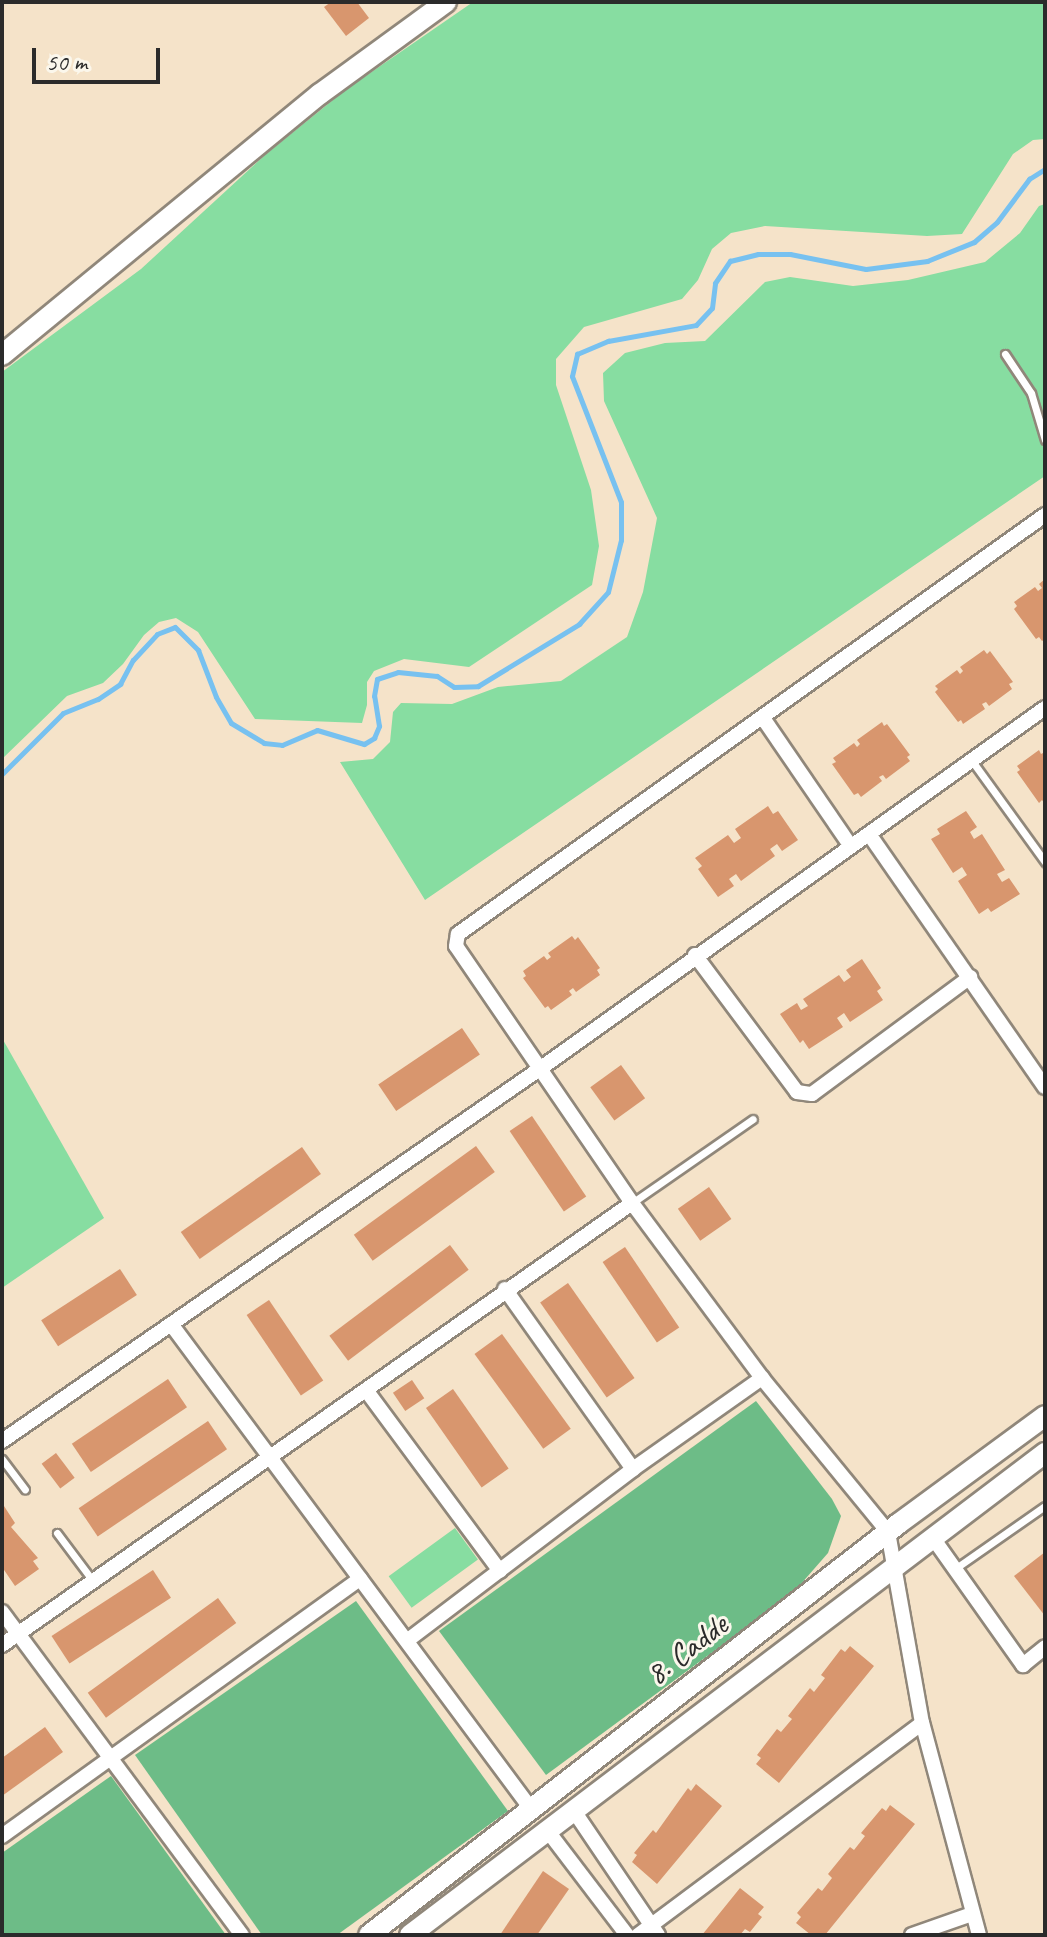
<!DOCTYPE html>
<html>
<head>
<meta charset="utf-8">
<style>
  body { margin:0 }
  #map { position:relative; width:1047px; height:1937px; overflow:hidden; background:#f5e3c9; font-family:Caveat,sans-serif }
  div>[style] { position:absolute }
  .green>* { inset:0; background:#87dda1; transform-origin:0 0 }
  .forest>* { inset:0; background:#6dbc87 }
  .stream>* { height:5px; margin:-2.5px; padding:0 2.5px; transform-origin:2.5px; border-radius:2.5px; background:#77c1f0 }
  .building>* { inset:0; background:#d8966e; transform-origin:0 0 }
  .roads { filter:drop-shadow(2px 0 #90877a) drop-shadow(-2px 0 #90877a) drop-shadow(0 2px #90877a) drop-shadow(0 -2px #90877a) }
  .lane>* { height:7px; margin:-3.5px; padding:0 3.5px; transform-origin:3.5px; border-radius:3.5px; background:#fff }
  .street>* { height:14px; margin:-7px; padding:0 7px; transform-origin:7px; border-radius:7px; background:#fff }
  .secondary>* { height:20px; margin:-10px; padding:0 10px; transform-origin:10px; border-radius:10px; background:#fff }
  span { translate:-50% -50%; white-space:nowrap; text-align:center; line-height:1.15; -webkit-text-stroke:6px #fbf7ec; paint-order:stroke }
  .street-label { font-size:32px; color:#2b2b2b }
  .frame { position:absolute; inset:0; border:4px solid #2b2b2b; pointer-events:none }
  .scale { position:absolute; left:32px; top:48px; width:128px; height:36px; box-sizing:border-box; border:4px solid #2b2b2b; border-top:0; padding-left:10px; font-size:24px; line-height:28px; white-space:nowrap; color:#2b2b2b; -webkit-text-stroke:6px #fbf7ec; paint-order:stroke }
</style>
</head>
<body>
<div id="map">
  <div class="green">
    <div style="clip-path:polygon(473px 2px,1045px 2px,1045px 139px,1033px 140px,1013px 154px,962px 234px,927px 236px,765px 226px,731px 233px,712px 249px,698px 280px,682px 299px,584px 327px,556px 359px,556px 385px,591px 490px,599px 546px,592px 585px,469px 667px,404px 659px,374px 671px,367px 682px,367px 705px,362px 723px,255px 719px,198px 632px,176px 618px,159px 622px,144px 635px,123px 664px,103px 683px,67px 696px,2px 759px,2px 372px,141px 269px,265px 155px,344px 91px)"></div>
    <div style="clip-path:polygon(1045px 204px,1045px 476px,425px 900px,340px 762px,373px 759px,390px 742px,393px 712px,401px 703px,452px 704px,498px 687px,561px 681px,627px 637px,643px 592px,657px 518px,604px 401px,603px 373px,625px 353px,665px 343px,705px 341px,765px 282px,790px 277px,853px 286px,908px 280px,985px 262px,1020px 233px,1039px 206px)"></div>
    <div style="clip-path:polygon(2px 1038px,104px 1218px,2px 1288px)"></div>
    <div style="left:455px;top:1528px;width:39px;height:82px;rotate:54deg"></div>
  </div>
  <div class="forest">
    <div style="clip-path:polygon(756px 1401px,832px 1499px,841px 1516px,828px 1553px,793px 1593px,546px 1775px,439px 1631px)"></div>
    <div style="clip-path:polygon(356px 1601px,508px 1811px,337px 1935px,262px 1935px,135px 1755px)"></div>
    <div style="clip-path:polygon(111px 1776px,226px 1935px,2px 1935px,2px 1853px)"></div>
  </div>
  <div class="stream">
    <div style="left:2px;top:774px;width:86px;rotate:-45deg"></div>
    <div style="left:63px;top:713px;width:38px;rotate:-22deg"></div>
    <div style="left:98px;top:699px;width:27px;rotate:-34deg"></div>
    <div style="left:120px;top:684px;width:27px;rotate:-62deg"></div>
    <div style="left:133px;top:660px;width:35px;rotate:-47deg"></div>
    <div style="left:157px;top:634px;width:19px;rotate:-21deg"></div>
    <div style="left:175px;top:627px;width:33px;rotate:45deg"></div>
    <div style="left:198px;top:650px;width:50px;rotate:69deg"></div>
    <div style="left:216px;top:697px;width:30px;rotate:60deg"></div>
    <div style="left:231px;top:723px;width:39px;rotate:31deg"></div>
    <div style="left:264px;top:743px;width:18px;rotate:6deg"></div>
    <div style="left:282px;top:745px;width:38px;rotate:-23deg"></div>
    <div style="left:317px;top:730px;width:49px;rotate:16.6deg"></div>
    <div style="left:364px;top:744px;width:12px;rotate:-31deg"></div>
    <div style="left:374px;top:738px;width:13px;rotate:-67deg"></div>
    <div style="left:379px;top:726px;width:30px;rotate:-99deg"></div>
    <div style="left:374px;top:696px;width:17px;rotate:-80deg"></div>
    <div style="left:377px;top:679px;width:22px;rotate:-18deg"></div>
    <div style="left:398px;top:672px;width:39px;rotate:6deg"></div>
    <div style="left:437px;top:676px;width:20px;rotate:33deg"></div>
    <div style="left:454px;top:687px;width:24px;rotate:-2deg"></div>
    <div style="left:478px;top:686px;width:119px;rotate:-31.5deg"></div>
    <div style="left:579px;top:624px;width:43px;rotate:-47.8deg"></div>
    <div style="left:608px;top:592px;width:54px;rotate:-76deg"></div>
    <div style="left:621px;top:540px;width:38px;rotate:-90deg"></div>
    <div style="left:621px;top:502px;width:135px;rotate:-111.3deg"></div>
    <div style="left:572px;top:376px;width:23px;rotate:-77deg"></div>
    <div style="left:577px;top:354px;width:34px;rotate:-23deg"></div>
    <div style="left:608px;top:341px;width:89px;rotate:-10.3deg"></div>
    <div style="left:696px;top:325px;width:23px;rotate:-47deg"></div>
    <div style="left:712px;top:308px;width:25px;rotate:-83deg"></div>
    <div style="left:715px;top:283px;width:27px;rotate:-56deg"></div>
    <div style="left:730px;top:261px;width:29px;rotate:-14deg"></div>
    <div style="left:758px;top:254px;width:32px"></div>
    <div style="left:790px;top:254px;width:77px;rotate:11.2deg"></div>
    <div style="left:866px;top:269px;width:62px;rotate:-7.5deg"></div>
    <div style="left:927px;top:261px;width:51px;rotate:-22deg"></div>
    <div style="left:974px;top:242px;width:30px;rotate:-41deg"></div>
    <div style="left:997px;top:222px;width:54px;rotate:-53.3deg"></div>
    <div style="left:1029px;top:179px;width:19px;rotate:-32deg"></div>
  </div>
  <div class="building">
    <div style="clip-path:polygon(331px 2px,357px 2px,369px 18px,346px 36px,324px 7px)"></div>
    <div style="clip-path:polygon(1045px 579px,1045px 639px,1042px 641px,1039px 637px,1036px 639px,1014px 609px,1017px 606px,1014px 602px,1035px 587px,1038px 591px,1042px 588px,1039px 584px)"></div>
    <div style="clip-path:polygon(984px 650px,987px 654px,990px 651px,1013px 682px,1009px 684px,1012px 689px,989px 706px,986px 702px,982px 704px,985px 709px,963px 724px,961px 720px,958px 722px,935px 692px,938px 689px,935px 686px,957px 670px,960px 674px,963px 671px,960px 667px)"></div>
    <div style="clip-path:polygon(882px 722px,884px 726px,887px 724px,910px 755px,907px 757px,910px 761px,886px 779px,883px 775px,879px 777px,882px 781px,861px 797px,858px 793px,854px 795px,832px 764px,836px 762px,833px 758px,854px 743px,857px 747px,860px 744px,857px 740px)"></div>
    <div style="clip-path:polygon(1039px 750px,1041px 754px,1045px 752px,1045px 804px,1042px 800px,1039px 803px,1017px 772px,1020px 770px,1017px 766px)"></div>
    <div style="clip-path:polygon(768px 806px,773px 814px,778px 811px,798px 840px,782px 851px,777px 844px,770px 849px,775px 856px,741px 881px,736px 874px,729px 879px,734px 886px,718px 897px,698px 869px,702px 866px,695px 858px,728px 835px,734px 843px,741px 838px,735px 829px)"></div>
    <div style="clip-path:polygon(966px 811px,977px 827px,970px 832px,974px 839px,982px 834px,1005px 870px,997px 874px,1002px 882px,1009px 878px,1020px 894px,991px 912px,988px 908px,979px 914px,958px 881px,967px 875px,962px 867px,953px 873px,931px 839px,940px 834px,937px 829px)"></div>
    <div style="clip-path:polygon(572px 936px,575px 940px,578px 937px,600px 968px,597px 970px,600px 975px,576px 992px,573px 988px,569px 991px,572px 995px,551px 1010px,548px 1006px,545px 1008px,523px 978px,526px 976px,523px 971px,544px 956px,547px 960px,551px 957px,548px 953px)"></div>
    <div style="clip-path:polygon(862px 959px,881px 988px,877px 991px,883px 1000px,850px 1022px,844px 1013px,837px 1018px,843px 1027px,809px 1049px,803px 1040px,800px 1043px,780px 1014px,797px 1003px,801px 1010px,808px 1006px,803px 999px,839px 975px,844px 982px,851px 977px,846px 970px)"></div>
    <div style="left:462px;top:1028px;width:32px;height:101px;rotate:56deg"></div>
    <div style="left:621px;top:1065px;width:41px;height:38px;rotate:54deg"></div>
    <div style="left:532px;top:1116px;width:97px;height:27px;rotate:56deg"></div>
    <div style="left:476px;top:1146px;width:32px;height:151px;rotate:54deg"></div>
    <div style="left:302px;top:1147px;width:33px;height:148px;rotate:55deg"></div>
    <div style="left:709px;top:1187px;width:39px;height:38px;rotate:55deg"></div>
    <div style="left:450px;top:1245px;width:31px;height:151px;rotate:53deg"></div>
    <div style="left:625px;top:1247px;width:97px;height:27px;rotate:56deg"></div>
    <div style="left:120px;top:1269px;width:31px;height:94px;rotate:57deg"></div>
    <div style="left:568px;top:1283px;width:116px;height:34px;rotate:55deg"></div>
    <div style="left:269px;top:1300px;width:97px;height:27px;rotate:56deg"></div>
    <div style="left:502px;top:1334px;width:117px;height:34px;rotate:54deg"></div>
    <div style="left:168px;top:1379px;width:34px;height:116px;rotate:56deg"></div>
    <div style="left:412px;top:1380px;width:22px;height:23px;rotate:56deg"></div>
    <div style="left:453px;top:1389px;width:97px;height:33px;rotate:55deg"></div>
    <div style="left:208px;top:1421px;width:34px;height:156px;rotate:56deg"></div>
    <div style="left:56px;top:1453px;width:31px;height:18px;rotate:53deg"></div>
    <div style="clip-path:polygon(4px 1506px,15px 1523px,11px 1527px,38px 1558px,33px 1561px,39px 1569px,15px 1586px,2px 1567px)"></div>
    <div style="clip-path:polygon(1045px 1552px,1045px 1616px,1014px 1576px)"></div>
    <div style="left:153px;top:1570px;width:33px;height:121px;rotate:57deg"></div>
    <div style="left:218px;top:1598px;width:31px;height:161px;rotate:54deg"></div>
    <div style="clip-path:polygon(850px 1646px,874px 1666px,779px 1783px,756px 1764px,761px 1758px,757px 1755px,777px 1729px,781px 1732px,792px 1719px,788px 1716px,810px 1688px,814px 1692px,825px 1678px,821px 1675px,841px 1649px,845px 1652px)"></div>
    <div style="clip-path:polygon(45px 1727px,63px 1752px,2px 1796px,2px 1758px)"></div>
    <div style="clip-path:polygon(696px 1784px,722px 1806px,657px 1884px,632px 1862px,637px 1855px,634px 1853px,653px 1830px,656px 1833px,688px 1788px,691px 1791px)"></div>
    <div style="clip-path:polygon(890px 1805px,915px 1824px,825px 1935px,811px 1935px,796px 1923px,801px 1917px,797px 1913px,818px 1888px,822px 1891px,832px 1878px,828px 1874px,850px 1847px,854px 1850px,865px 1836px,861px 1833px,882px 1808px,886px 1811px)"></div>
    <div style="clip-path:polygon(543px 1871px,569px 1889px,537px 1935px,500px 1935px)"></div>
    <div style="clip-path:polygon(740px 1888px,764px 1907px,758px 1914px,762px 1917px,750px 1932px,745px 1929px,740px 1935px,702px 1935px)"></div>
  </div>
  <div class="roads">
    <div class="lane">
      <div style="left:1005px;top:354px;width:47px;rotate:56.3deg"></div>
      <div style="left:1031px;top:393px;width:49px;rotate:73.4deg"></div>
      <div style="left:972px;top:761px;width:125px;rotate:54.1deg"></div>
      <div style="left:632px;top:1203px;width:147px;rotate:-34.8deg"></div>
      <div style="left:2px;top:1459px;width:38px;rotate:53deg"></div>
      <div style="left:57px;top:1533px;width:60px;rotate:53.1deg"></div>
      <div style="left:956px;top:1568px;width:108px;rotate:-34.9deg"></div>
    </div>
    <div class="street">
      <div style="left:763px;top:718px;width:154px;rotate:55.6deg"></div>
      <div style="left:869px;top:834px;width:308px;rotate:55.2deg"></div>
      <div style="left:695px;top:955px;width:171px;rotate:53.3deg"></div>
      <div style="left:797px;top:1092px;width:15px;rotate:8deg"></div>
      <div style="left:812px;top:1094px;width:197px;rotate:-36.5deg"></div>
      <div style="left:505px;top:1289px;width:221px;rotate:54.6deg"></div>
      <div style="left:171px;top:1324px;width:605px;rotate:53.4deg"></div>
      <div style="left:366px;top:1390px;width:225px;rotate:53.5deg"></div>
      <div style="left:2px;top:1441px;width:655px;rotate:-34.68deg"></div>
      <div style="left:541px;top:1068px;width:619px;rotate:-35.54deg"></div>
      <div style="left:933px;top:1538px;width:156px;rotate:54.7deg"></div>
      <div style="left:1023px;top:1665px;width:28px;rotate:-39deg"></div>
      <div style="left:2px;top:1612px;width:402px;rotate:53.4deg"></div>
      <div style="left:408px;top:1640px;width:283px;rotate:-37.2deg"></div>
      <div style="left:633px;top:1469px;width:158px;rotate:-35.2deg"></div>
      <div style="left:2px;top:1645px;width:770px;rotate:-35.05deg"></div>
      <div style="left:574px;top:1811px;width:150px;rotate:55.9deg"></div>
      <div style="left:547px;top:1830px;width:132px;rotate:52.7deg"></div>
      <div style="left:2px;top:1836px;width:441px;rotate:-35.7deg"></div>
      <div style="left:638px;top:1935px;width:354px;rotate:-36.7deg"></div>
      <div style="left:912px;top:1935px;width:64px;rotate:-19.3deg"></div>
      <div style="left:979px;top:1935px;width:220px;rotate:-105deg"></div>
      <div style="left:922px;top:1723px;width:194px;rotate:-100.1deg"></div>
      <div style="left:888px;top:1532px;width:199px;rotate:-129.3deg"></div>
      <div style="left:762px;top:1378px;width:218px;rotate:-126.6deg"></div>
      <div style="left:632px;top:1203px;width:311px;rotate:-124.4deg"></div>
      <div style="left:456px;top:946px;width:12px;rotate:-81deg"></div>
      <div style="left:458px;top:934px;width:721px;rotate:-35.52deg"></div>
    </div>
    <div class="secondary">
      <div style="left:2px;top:355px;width:411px;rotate:-39.4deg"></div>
      <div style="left:320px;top:94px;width:156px;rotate:-36.1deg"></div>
      <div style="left:369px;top:1935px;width:670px;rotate:-37.84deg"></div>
      <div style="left:898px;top:1524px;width:182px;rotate:-36.3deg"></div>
      <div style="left:410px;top:1935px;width:797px;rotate:-37.2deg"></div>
    </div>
  </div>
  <div class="street-label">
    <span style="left:687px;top:1650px;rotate:-38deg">8. Cadde</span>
  </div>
  <div class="frame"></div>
  <div class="scale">50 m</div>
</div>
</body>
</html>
